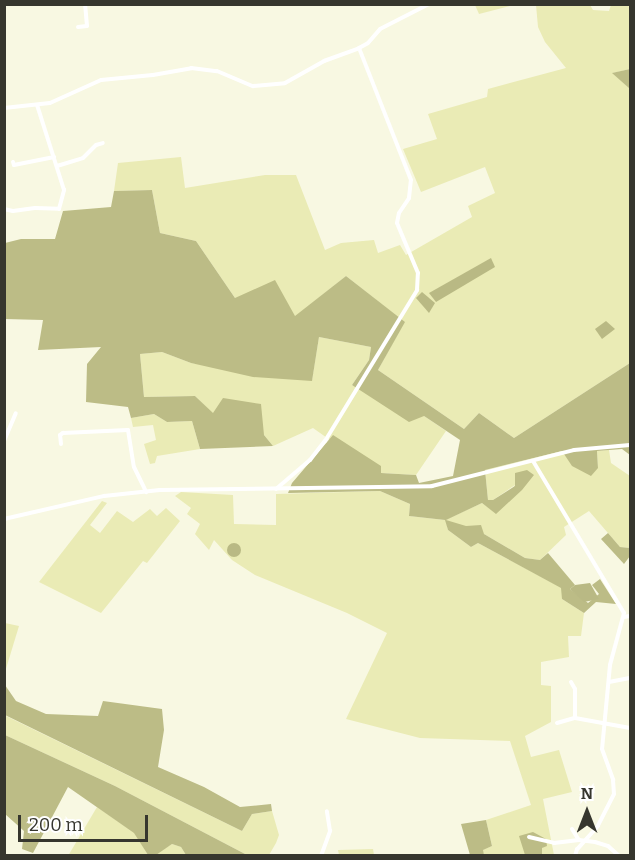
<!DOCTYPE html>
<html>
<head>
<meta charset="utf-8">
<style>
  body { margin:0 }
  #map { position:relative; width:635px; height:860px; overflow:hidden; background:#f8f8e2; font-family:Bitter,serif }
  div>[style] { position:absolute }
  .green>* { inset:0; background:#eaebb5 }
  .forest>* { inset:0; background:#bcbc86 }
  .water>* { inset:0; background:#b9b984 }
  .round { border-radius:50% }
  .street>* { height:4px; margin:-2px; padding:0 2px; transform-origin:2px; border-radius:2px; background:#fff }
  span { translate:-50% -50%; white-space:nowrap; text-align:center; line-height:1.15; -webkit-text-stroke:4.5px #fff; paint-order:stroke }
  .frame { position:absolute; inset:0; border:6px solid #36362e; pointer-events:none }
  .north { position:absolute; left:557px; top:782px; width:60px; height:60px; -webkit-text-stroke:4px #fff; paint-order:stroke; rotate:0deg; font-size:16px; font-weight:700; line-height:24px; text-align:center; color:#36362e }
  .north::after { content:''; display:block; margin:auto; width:21px; height:27px; background:#36362e; clip-path:polygon(50% 0,100% 100%,50% 72%,0 100%) }
  .scale { position:absolute; left:18px; top:815px; width:130px; height:27px; box-sizing:border-box; border:3px solid #36362e; border-top:0; padding-left:8px; font-size:18px; line-height:21px; white-space:nowrap; color:#36362e; -webkit-text-stroke:4px #fff; paint-order:stroke }
</style>
</head>
<body>
<div id="map">
  <div class="green">
    <div style="clip-path:polygon(475px 5px,514px 5px,479px 14px)"></div>
    <div style="clip-path:polygon(536px 5px,590px 5px,593px 10px,609px 11px,611px 5px,630px 5px,630px 69px,613px 73px,630px 89px,630px 363px,514px 438px,479px 413px,464px 429px,378px 370px,404px 322px,346px 276px,295px 317px,235px 298px,196px 241px,160px 233px,152px 190px,114px 191px,118px 163px,181px 157px,185px 188px,265px 175px,296px 175px,325px 250px,341px 243px,374px 240px,378px 253px,400px 245px,406px 255px,472px 217px,468px 206px,495px 193px,485px 167px,421px 192px,403px 149px,437px 139px,428px 114px,487px 97px,488px 89px,566px 68px,545px 42px,538px 27px)"></div>
    <div style="clip-path:polygon(319px 337px,371px 347px,369px 360px,352px 385px,424px 416px,446px 431px,416px 475px,381px 473px,333px 436px,330px 440px,313px 428px,273px 446px,264px 435px,213px 414px,195px 396px,144px 397px,140px 354px,162px 352px,191px 363px,312px 380px)"></div>
    <div style="clip-path:polygon(154px 414px,167px 422px,192px 421px,200px 449px,157px 456px,155px 463px,150px 464px,144px 444px,156px 440px,153px 425px,133px 427px,131px 418px)"></div>
    <div style="clip-path:polygon(609px 450px,611px 463px,630px 476px,630px 548px,620px 547px,589px 511px,564px 527px,566px 535px,540px 560px,525px 558px,484px 534px,446px 521px,448px 530px,471px 547px,478px 543px,562px 588px,562px 599px,584px 613px,581px 636px,568px 636px,569px 657px,541px 662px,541px 685px,551px 686px,551px 722px,525px 736px,531px 757px,559px 750px,572px 792px,543px 799px,554px 855px,542px 855px,542px 848px,546px 839px,525px 855px,484px 855px,482px 850px,492px 846px,486px 820px,531px 805px,510px 741px,420px 738px,346px 719px,387px 633px,347px 613px,255px 575px,232px 560px,214px 540px,209px 550px,195px 534px,200px 524px,187px 514px,191px 508px,175px 496px,181px 492px,233px 495px,234px 524px,276px 525px,276px 494px,380px 491px,410px 504px,409px 516px,445px 520px,482px 503px,496px 513px,515px 485px,493px 500px,488px 500px,485px 470px,562px 451px,598px 468px,597px 451px)"></div>
    <div style="clip-path:polygon(102px 501px,107px 503px,90px 525px,100px 533px,117px 511px,133px 522px,150px 509px,157px 516px,166px 508px,180px 521px,147px 563px,143px 561px,101px 613px,39px 582px)"></div>
    <div style="clip-path:polygon(5px 623px,19px 626px,5px 672px,4px 623px)"></div>
    <div style="clip-path:polygon(4px 715px,242px 831px,252px 814px,272px 811px,279px 835px,276px 843px,269px 855px,247px 855px,115px 786px,5px 735px)"></div>
    <div style="clip-path:polygon(97px 807px,135px 833px,148px 855px,68px 856px)"></div>
    <div style="clip-path:polygon(172px 844px,181px 847px,186px 855px,155px 854px)"></div>
    <div style="clip-path:polygon(373px 849px,374px 855px,339px 855px,338px 850px)"></div>
  </div>
  <div class="forest">
    <div style="clip-path:polygon(630px 69px,630px 89px,612px 73px)"></div>
    <div style="clip-path:polygon(152px 190px,160px 233px,196px 241px,235px 298px,275px 280px,295px 316px,346px 276px,405px 322px,378px 370px,464px 429px,479px 413px,514px 438px,630px 363px,630px 455px,622px 449px,597px 451px,598px 468px,591px 476px,572px 466px,562px 451px,485px 470px,488px 500px,493px 500px,515px 486px,515px 473px,527px 470px,534px 475px,522px 490px,496px 514px,482px 503px,446px 520px,466px 526px,481px 525px,484px 534px,525px 558px,540px 560px,548px 553px,575px 585px,570px 589px,588px 603px,599px 594px,592px 585px,600px 579px,616px 604px,596px 602px,584px 613px,562px 599px,561px 588px,478px 543px,471px 547px,448px 530px,445px 520px,409px 516px,410px 504px,380px 491px,288px 493px,292px 483px,333px 435px,381px 466px,381px 473px,416px 475px,419px 483px,453px 476px,460px 440px,424px 416px,409px 422px,352px 385px,369px 360px,371px 347px,319px 337px,312px 381px,253px 377px,191px 363px,162px 352px,140px 354px,144px 397px,195px 396px,213px 413px,223px 398px,261px 404px,264px 435px,273px 446px,200px 449px,192px 421px,167px 422px,154px 414px,131px 418px,128px 407px,86px 402px,87px 364px,101px 347px,38px 350px,43px 320px,5px 319px,5px 243px,21px 239px,55px 239px,63px 211px,111px 207px,114px 191px)"></div>
    <div style="clip-path:polygon(608px 533px,620px 547px,630px 548px,630px 556px,624px 564px,601px 539px)"></div>
    <div style="clip-path:polygon(5px 685px,16px 701px,46px 714px,98px 716px,103px 701px,162px 709px,164px 730px,158px 767px,204px 787px,240px 807px,271px 804px,272px 811px,252px 814px,242px 831px,5px 715px)"></div>
    <div style="clip-path:polygon(5px 735px,115px 786px,247px 855px,186px 855px,181px 847px,172px 844px,156px 855px,148px 855px,134px 833px,68px 787px,33px 853px,22px 849px,24px 831px,5px 814px)"></div>
    <div style="clip-path:polygon(486px 820px,492px 846px,483px 850px,484px 855px,470px 855px,461px 824px)"></div>
    <div style="clip-path:polygon(533px 832px,546px 839px,547px 846px,542px 848px,542px 855px,525px 855px,519px 836px)"></div>
  </div>
  <div class="water">
    <div style="clip-path:polygon(491px 258px,495px 267px,436px 302px,429px 293px)"></div>
    <div style="clip-path:polygon(422px 292px,435px 303px,429px 313px,416px 298px)"></div>
    <div style="clip-path:polygon(606px 321px,615px 329px,602px 339px,595px 329px)"></div>
    <div class="round" style="left:227px;top:543px;width:14px;height:14px"></div>
    <div style="clip-path:polygon(590px 583px,599px 599px,584px 602px,570px 589px,575px 585px)"></div>
  </div>
  <div class="street">
    <div style="left:78px;top:27px;width:9px;rotate:-6deg"></div>
    <div style="left:87px;top:26px;width:22px;rotate:-95deg"></div>
    <div style="left:4px;top:108px;width:46px;rotate:-6.2deg"></div>
    <div style="left:50px;top:103px;width:56px;rotate:-24.3deg"></div>
    <div style="left:101px;top:80px;width:52px;rotate:-5.5deg"></div>
    <div style="left:153px;top:75px;width:39px;rotate:-10deg"></div>
    <div style="left:191px;top:68px;width:26px;rotate:7deg"></div>
    <div style="left:217px;top:71px;width:39px;rotate:23deg"></div>
    <div style="left:253px;top:86px;width:32px;rotate:-5deg"></div>
    <div style="left:285px;top:83px;width:45px;rotate:-29.4deg"></div>
    <div style="left:324px;top:61px;width:37px;rotate:-20deg"></div>
    <div style="left:359px;top:48px;width:10px;rotate:-29deg"></div>
    <div style="left:368px;top:43px;width:18px;rotate:-49deg"></div>
    <div style="left:380px;top:29px;width:55px;rotate:-27deg"></div>
    <div style="left:13px;top:162px;width:3px;rotate:72deg"></div>
    <div style="left:14px;top:165px;width:41px;rotate:-11.3deg"></div>
    <div style="left:57px;top:166px;width:27px;rotate:-17deg"></div>
    <div style="left:83px;top:158px;width:18px;rotate:-45deg"></div>
    <div style="left:96px;top:145px;width:7px;rotate:-16deg"></div>
    <div style="left:4px;top:209px;width:9px;rotate:13deg"></div>
    <div style="left:13px;top:211px;width:22px;rotate:-8deg"></div>
    <div style="left:35px;top:208px;width:24px;rotate:2deg"></div>
    <div style="left:59px;top:209px;width:20px;rotate:-75deg"></div>
    <div style="left:64px;top:190px;width:89px;rotate:-107.6deg"></div>
    <div style="left:4px;top:441px;width:30px;rotate:-67deg"></div>
    <div style="left:61px;top:444px;width:9px;rotate:-96deg"></div>
    <div style="left:60px;top:435px;width:4px;rotate:-34deg"></div>
    <div style="left:63px;top:433px;width:65px;rotate:-2.6deg"></div>
    <div style="left:128px;top:430px;width:37px;rotate:81deg"></div>
    <div style="left:134px;top:467px;width:28px;rotate:64deg"></div>
    <div style="left:533px;top:461px;width:177px;rotate:59.1deg"></div>
    <div style="left:624px;top:613px;width:54px;rotate:105.1deg"></div>
    <div style="left:610px;top:665px;width:84px;rotate:95.4deg"></div>
    <div style="left:602px;top:749px;width:33px;rotate:70deg"></div>
    <div style="left:613px;top:780px;width:14px;rotate:86deg"></div>
    <div style="left:614px;top:794px;width:36px;rotate:117deg"></div>
    <div style="left:598px;top:826px;width:31px;rotate:132deg"></div>
    <div style="left:577px;top:849px;width:7px;rotate:106deg"></div>
    <div style="left:276px;top:489px;width:45px;rotate:-40.5deg"></div>
    <div style="left:310px;top:460px;width:24px;rotate:-52deg"></div>
    <div style="left:325px;top:441px;width:177px;rotate:-58.6deg"></div>
    <div style="left:417px;top:290px;width:17px;rotate:-87deg"></div>
    <div style="left:418px;top:273px;width:54px;rotate:-112.8deg"></div>
    <div style="left:397px;top:223px;width:10px;rotate:-79deg"></div>
    <div style="left:399px;top:213px;width:18px;rotate:-56deg"></div>
    <div style="left:409px;top:198px;width:18px;rotate:-84deg"></div>
    <div style="left:411px;top:180px;width:142px;rotate:-111.5deg"></div>
    <div style="left:4px;top:519px;width:103px;rotate:-13deg"></div>
    <div style="left:104px;top:496px;width:56px;rotate:-6.1deg"></div>
    <div style="left:160px;top:490px;width:272px;rotate:-0.8deg"></div>
    <div style="left:432px;top:486px;width:146px;rotate:-14.2deg"></div>
    <div style="left:574px;top:450px;width:56px;rotate:-5.1deg"></div>
    <div style="left:624px;top:617px;width:6px;rotate:-9deg"></div>
    <div style="left:571px;top:682px;width:8px;rotate:60deg"></div>
    <div style="left:575px;top:689px;width:29px;rotate:90deg"></div>
    <div style="left:609px;top:682px;width:21px;rotate:-11deg"></div>
    <div style="left:557px;top:723px;width:19px;rotate:-16deg"></div>
    <div style="left:575px;top:718px;width:56px;rotate:10.3deg"></div>
    <div style="left:572px;top:829px;width:13px;rotate:58deg"></div>
    <div style="left:529px;top:837px;width:26px;rotate:13deg"></div>
    <div style="left:554px;top:843px;width:25px;rotate:-7deg"></div>
    <div style="left:579px;top:840px;width:16px;rotate:7deg"></div>
    <div style="left:595px;top:842px;width:14px;rotate:17deg"></div>
    <div style="left:608px;top:846px;width:15px;rotate:42deg"></div>
    <div style="left:321px;top:856px;width:27px;rotate:-70deg"></div>
    <div style="left:330px;top:831px;width:20px;rotate:-99deg"></div>
  </div>
  <div class="frame"></div>
  <div class="north">N</div>
  <div class="scale">200 m</div>
</div>
</body>
</html>
